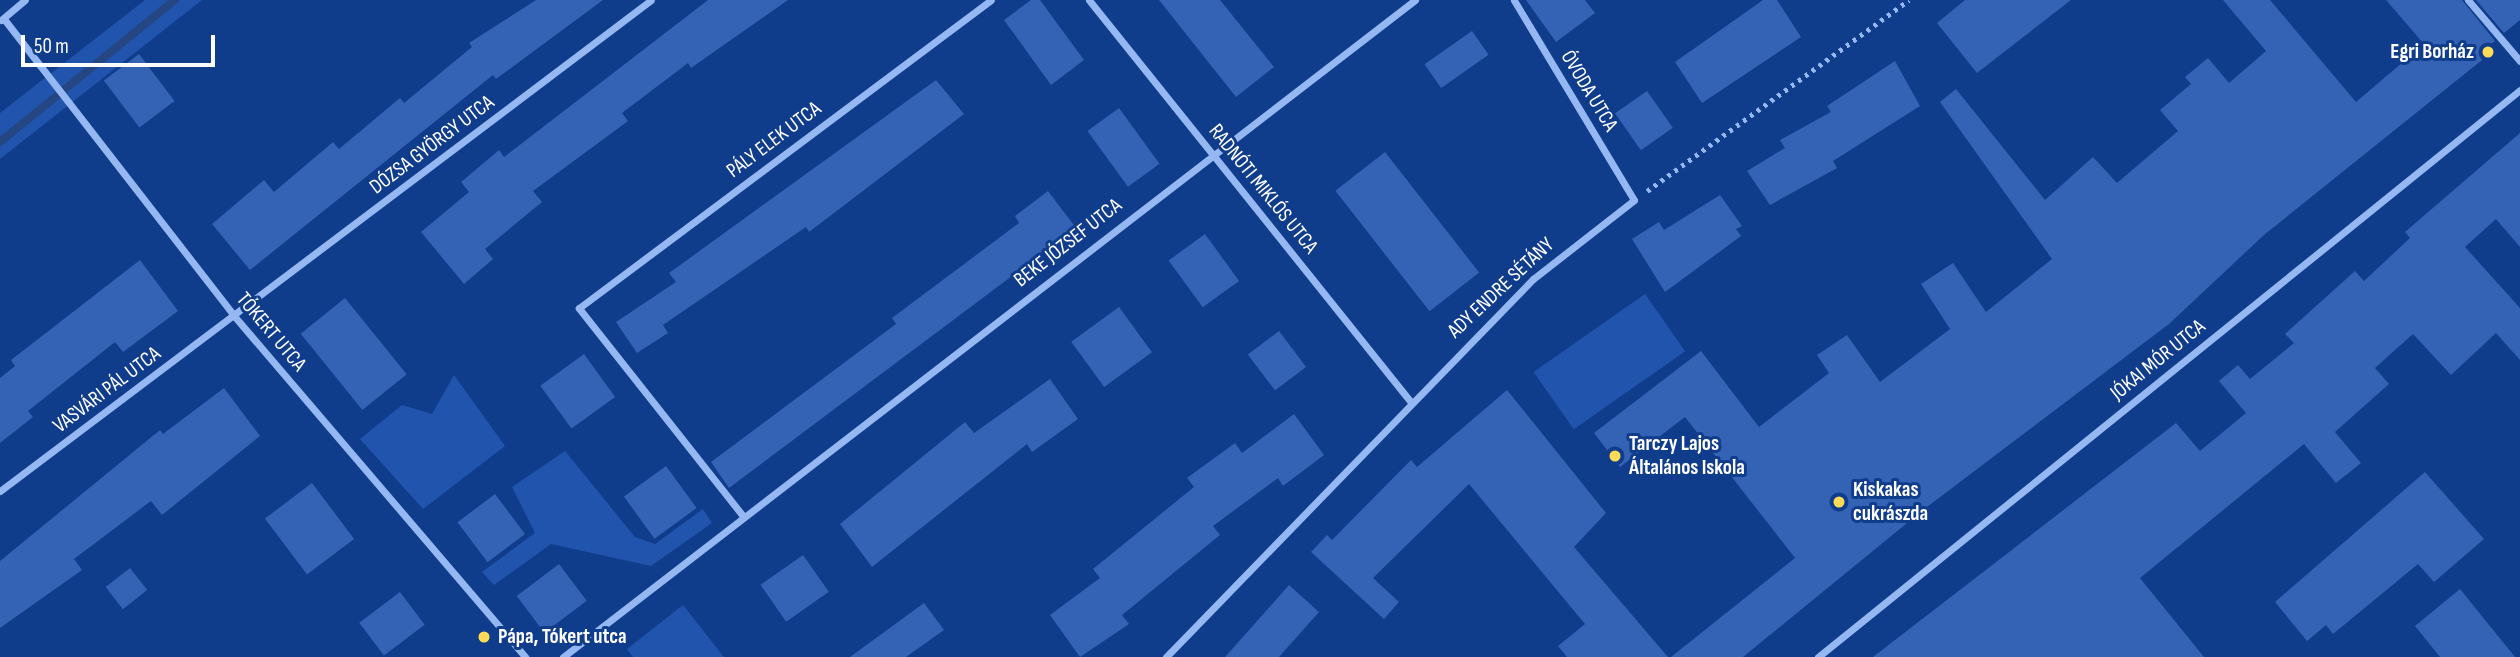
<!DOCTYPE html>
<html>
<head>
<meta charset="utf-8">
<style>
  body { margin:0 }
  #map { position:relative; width:2520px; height:657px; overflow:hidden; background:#103c8c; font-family:"Sofia Sans Condensed",sans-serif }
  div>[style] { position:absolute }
  .green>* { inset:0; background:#2154ac; transform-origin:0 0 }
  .stream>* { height:8px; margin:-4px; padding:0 4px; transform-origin:4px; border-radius:4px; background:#254682 }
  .building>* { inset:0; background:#3462b4; transform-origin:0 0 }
  .path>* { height:4.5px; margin-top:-2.25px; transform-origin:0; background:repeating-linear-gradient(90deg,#96b8f2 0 3.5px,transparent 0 8.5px) }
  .minor>* { height:7px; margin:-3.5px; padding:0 3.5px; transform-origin:3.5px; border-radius:3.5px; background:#96b8f2 }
  .dots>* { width:19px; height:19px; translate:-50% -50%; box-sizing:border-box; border:4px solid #103c8c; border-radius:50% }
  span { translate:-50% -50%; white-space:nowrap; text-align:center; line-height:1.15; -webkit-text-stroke:6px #103c8c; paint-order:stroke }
  .poi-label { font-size:21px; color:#fff; font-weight:700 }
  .right { translate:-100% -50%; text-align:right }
  .left { translate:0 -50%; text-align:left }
  .street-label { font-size:21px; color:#fff }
  .scale { position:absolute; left:21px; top:35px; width:194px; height:32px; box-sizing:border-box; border:4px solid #fff; border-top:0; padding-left:9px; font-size:21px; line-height:24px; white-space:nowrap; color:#fff; -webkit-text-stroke:5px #103c8c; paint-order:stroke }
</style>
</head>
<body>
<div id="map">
  <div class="green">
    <div style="clip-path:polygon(145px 0,202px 0,0 159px,0 113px)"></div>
    <div style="left:1645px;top:294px;width:70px;height:136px;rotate:55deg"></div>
    <div style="clip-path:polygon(454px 375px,505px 446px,423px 509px,360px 439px,402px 405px,432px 414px)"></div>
    <div style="clip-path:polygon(565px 451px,635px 537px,655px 544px,703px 509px,712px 523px,651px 566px,551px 544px,494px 585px,482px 572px,535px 533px,512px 487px)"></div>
    <div style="clip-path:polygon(683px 605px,724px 657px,633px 657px,627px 649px)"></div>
  </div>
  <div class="stream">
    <div style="left:0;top:142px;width:225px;rotate:-39.1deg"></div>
  </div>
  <div class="building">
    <div style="clip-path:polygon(536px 0,603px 0,496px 79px,493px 75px,250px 270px,212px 224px,264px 180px,274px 192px,333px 142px,339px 149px,400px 98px,404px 103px,472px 47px,469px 43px)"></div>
    <div style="clip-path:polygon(708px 0,788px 0,691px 68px,688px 63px,622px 113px,628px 121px,533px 191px,542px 202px,485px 249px,493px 259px,464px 284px,421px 232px,469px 192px,461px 182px,499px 150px,504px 157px)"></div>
    <div style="clip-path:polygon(1031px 0,1040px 0,1084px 60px,1051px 85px,1004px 20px)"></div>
    <div style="clip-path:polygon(1159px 0,1220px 0,1274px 67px,1236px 97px)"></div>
    <div style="clip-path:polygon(1526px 0,1585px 0,1595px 13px,1556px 42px)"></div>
    <div style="clip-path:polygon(1763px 0,1777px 0,1801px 37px,1702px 103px,1675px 62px)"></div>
    <div style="clip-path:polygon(1965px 0,2071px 0,1977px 73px,1937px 23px)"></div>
    <div style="clip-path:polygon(2223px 0,2270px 0,2356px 102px,2424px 44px,2386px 0,2462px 0,2495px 41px,2488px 47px,2492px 52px,2264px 235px,2169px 324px,1923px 510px,1743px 657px,1671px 657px,1795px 558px,1685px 417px,1620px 467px,1594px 433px,1701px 351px,1759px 427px,1829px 373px,1817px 355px,1847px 335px,1880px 382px,1950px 329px,1921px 284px,1953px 263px,1986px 312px,2052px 259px,1940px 102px,1956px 89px,2045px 200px,2093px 157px,2117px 183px,2178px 131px,2160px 110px,2191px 84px,2185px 77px,2208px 58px,2229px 83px,2266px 51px)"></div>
    <div style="clip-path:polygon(2476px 0,2520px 0,2520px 20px,2504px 33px)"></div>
    <div style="left:1472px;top:31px;width:29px;height:58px;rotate:55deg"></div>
    <div style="left:139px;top:54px;width:59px;height:44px;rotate:53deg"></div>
    <div style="clip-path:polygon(1895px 61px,1920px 106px,1833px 161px,1837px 168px,1770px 205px,1747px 171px,1785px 148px,1780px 140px,1831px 112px,1827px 106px)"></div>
    <div style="clip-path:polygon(936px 80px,964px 114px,809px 232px,806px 227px,663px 325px,668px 333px,637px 353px,616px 322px,676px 282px,669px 273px)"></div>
    <div style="left:1647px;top:91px;width:45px;height:39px;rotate:55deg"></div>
    <div style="left:1119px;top:108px;width:69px;height:39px;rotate:54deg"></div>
    <div style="clip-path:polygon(2520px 133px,2520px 247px,2496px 219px,2465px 247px,2520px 308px,2520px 360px,2496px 333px,2451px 375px,2413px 334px,2375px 368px,2389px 384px,2335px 432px,2361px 463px,2336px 483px,2304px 444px,2140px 578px,2204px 657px,1873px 657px,2176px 423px,2200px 451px,2246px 413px,2219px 381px,2238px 365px,2250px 379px,2294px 343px,2285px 334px,2355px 271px,2364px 281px,2410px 238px,2405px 232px)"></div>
    <div style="left:1385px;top:152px;width:153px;height:63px;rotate:52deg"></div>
    <div style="clip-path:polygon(1048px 191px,1076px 228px,729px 488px,711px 462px,896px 324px,892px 318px,1019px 223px,1015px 216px)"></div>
    <div style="clip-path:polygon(1720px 195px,1742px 226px,1736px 229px,1741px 236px,1665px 292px,1632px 239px,1659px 222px,1664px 230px)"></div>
    <div style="left:1205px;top:234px;width:58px;height:45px;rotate:54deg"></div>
    <div style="clip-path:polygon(140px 260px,178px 311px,123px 352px,115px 342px,28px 411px,33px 417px,0 443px,0 378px,15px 366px,11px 360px)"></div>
    <div style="left:345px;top:298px;width:98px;height:57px;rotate:51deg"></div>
    <div style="left:1119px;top:307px;width:56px;height:59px;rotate:54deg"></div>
    <div style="left:1279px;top:331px;width:45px;height:39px;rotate:53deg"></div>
    <div style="left:584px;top:354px;width:53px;height:54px;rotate:54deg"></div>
    <div style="clip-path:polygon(1050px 379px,1078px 419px,1032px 452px,1027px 444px,872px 567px,840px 524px,965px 422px,974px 433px)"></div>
    <div style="clip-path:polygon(224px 388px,260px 436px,162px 515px,151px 501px,74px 559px,82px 570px,0 628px,0 561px,160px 430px,163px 434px)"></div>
    <div style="clip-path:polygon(1507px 390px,1606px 513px,1574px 547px,1668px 657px,1567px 657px,1558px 646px,1585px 624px,1469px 484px,1373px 578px,1399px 602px,1384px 619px,1311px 552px,1327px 535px,1332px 540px,1411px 460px,1417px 467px)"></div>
    <div style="clip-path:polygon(1294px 414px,1324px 455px,1283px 486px,1278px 478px,1213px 526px,1220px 535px,1122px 615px,1129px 624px,1080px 657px,1050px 615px,1100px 578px,1093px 569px,1194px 487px,1187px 478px,1235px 443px,1242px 453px)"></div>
    <div style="left:666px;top:466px;width:52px;height:52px;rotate:54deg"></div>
    <div style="clip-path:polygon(2425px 472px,2484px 539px,2434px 582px,2418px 564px,2333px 634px,2326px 625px,2307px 641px,2275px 602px)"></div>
    <div style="left:312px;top:483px;width:70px;height:59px;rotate:53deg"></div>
    <div style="left:495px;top:494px;width:50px;height:47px;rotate:53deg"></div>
    <div style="left:803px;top:555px;width:45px;height:52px;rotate:55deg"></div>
    <div style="left:559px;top:564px;width:46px;height:53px;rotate:53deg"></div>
    <div style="left:130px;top:568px;width:28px;height:31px;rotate:52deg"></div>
    <div style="clip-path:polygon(1289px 585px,1319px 612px,1279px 657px,1225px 657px)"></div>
    <div style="clip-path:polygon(2460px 589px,2515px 657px,2440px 657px,2415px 626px)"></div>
    <div style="left:400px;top:592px;width:41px;height:51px;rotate:53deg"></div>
    <div style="clip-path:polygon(924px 603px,944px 630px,906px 657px,850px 657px)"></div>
  </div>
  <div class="path">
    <div style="left:1647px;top:191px;width:324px;rotate:-36.1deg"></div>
  </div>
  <div class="minor">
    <div style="left:1089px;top:0;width:514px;rotate:51.32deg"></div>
    <div style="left:2468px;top:0;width:80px;rotate:49.6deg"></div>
    <div style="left:4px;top:19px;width:377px;rotate:52.2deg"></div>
    <div style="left:235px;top:317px;width:447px;rotate:49.5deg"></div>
    <div style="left:1px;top:20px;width:31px;rotate:-40deg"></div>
    <div style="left:0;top:491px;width:815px;rotate:-37.02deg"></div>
    <div style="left:743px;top:516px;width:265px;rotate:-128.3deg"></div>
    <div style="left:579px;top:308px;width:514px;rotate:-36.78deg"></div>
    <div style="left:563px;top:657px;width:1076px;rotate:-37.64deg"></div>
    <div style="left:1166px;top:657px;width:527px;rotate:-45.85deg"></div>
    <div style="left:1533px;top:279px;width:128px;rotate:-38deg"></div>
    <div style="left:1634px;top:200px;width:233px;rotate:-121deg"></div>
    <div style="left:1818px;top:657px;width:902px;rotate:-38.93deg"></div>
  </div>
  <div class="dots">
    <div style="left:2488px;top:52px;background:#ffdc58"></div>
    <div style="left:1615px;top:456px;background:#ffdc58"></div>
    <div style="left:1839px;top:502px;background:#ffdc58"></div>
    <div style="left:484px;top:637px;background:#ffdc58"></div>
  </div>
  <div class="poi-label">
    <span class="right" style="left:2474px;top:52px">Egri Borház</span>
    <span class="left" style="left:1629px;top:456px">Tarczy Lajos<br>Általános Iskola</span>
    <span class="left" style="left:1853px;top:502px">Kiskakas<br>cukrászda</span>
    <span class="left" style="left:498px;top:637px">Pápa, Tókert utca</span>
  </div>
  <div class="street-label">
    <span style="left:1589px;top:91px;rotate:59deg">ÓVODA UTCA</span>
    <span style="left:774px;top:140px;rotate:-37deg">PÁLY ELEK UTCA</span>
    <span style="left:432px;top:145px;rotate:-37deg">DÓZSA GYÖRGY UTCA</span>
    <span style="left:1263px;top:189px;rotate:51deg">RADNÓTI MIKLÓS UTCA</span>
    <span style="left:1068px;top:243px;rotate:-38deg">BEKE JÓZSEF UTCA</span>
    <span style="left:1501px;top:288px;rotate:-43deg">ADY ENDRE SÉTÁNY</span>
    <span style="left:271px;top:332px;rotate:50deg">TÓKERT UTCA</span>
    <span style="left:2158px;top:360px;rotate:-39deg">JÓKAI MÓR UTCA</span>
    <span style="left:107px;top:390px;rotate:-37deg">VASVÁRI PÁL UTCA</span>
  </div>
  <div class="scale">50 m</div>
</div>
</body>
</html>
